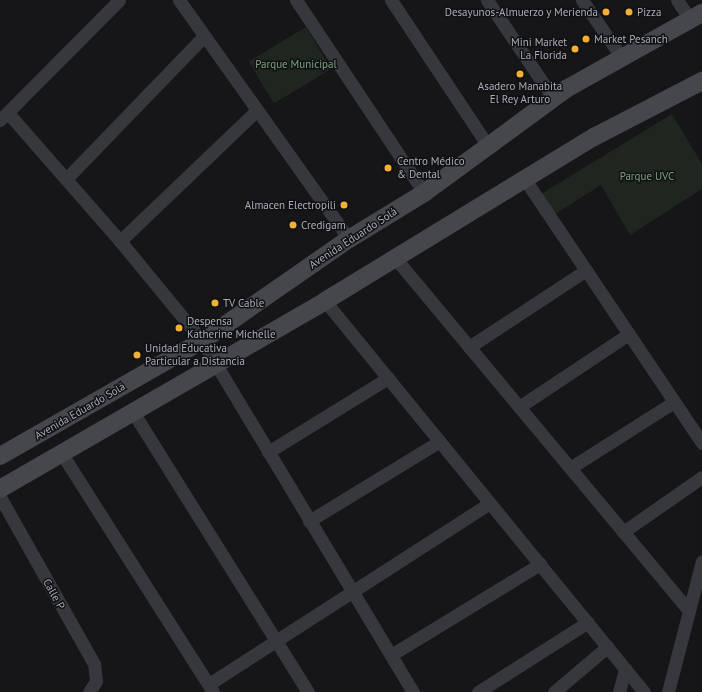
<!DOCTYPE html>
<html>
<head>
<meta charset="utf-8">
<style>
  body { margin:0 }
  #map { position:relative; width:702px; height:692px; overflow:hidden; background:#161618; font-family:"PT Sans",sans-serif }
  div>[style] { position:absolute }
  .green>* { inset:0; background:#1e261f; transform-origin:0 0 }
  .street>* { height:13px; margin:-6.5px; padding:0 6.5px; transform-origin:6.5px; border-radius:6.5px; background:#37383d }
  .secondary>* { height:18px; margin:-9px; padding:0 9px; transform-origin:9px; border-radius:9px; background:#45474d }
  .dots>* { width:11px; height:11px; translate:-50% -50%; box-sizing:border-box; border:2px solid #111113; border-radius:50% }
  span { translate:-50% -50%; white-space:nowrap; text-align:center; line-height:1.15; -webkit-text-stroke:3px #111113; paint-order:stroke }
  .poi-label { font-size:11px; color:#a8adb8 }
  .right { translate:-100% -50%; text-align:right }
  .left { translate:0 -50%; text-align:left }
  .park-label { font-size:11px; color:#7fa381 }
  .street-label { font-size:11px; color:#a8adb8 }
</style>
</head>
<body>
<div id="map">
  <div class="green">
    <div style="left:306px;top:27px;width:49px;height:67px;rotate:59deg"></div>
    <div style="clip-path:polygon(672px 114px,702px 164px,702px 189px,630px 235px,601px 185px,554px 215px,541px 194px)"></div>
  </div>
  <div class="street">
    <div style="left:179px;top:0;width:293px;rotate:54.6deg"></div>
    <div style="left:296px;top:0;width:232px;rotate:56.4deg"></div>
    <div style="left:391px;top:0;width:175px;rotate:56.4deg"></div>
    <div style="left:487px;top:0;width:118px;rotate:56deg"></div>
    <div style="left:582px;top:0;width:70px;rotate:55.4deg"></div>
    <div style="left:677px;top:0;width:23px;rotate:56deg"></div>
    <div style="left:8px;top:113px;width:170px;rotate:48.8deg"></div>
    <div style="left:120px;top:241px;width:129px;rotate:50.6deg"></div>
    <div style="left:202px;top:341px;width:410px;rotate:59deg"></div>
    <div style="left:0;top:120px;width:169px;rotate:-45.2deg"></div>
    <div style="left:66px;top:179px;width:197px;rotate:-46deg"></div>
    <div style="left:526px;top:181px;width:316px;rotate:56.1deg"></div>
    <div style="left:120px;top:241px;width:188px;rotate:-43.7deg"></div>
    <div style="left:396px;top:259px;width:457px;rotate:50.2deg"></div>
    <div style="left:325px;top:301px;width:505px;rotate:50.79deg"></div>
    <div style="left:469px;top:347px;width:140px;rotate:-33.3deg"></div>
    <div style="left:519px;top:407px;width:132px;rotate:-33.6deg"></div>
    <div style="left:133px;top:412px;width:330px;rotate:58deg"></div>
    <div style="left:268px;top:452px;width:141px;rotate:-31.7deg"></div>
    <div style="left:62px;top:454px;width:282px;rotate:57.6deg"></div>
    <div style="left:570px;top:468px;width:123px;rotate:-32.4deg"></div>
    <div style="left:0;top:497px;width:192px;rotate:60.6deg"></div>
    <div style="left:94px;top:664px;width:17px;rotate:83deg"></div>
    <div style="left:96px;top:681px;width:13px;rotate:122deg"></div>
    <div style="left:309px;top:521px;width:153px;rotate:-31.4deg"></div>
    <div style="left:623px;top:532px;width:96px;rotate:-34.8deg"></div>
    <div style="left:391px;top:655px;width:175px;rotate:-31.4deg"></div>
    <div style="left:209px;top:684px;width:334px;rotate:-32.8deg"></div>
    <div style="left:478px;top:692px;width:130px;rotate:-32.5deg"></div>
    <div style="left:554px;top:692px;width:70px;rotate:-40.3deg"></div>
    <div style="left:619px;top:692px;width:24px;rotate:-75deg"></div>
    <div style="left:668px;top:692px;width:135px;rotate:-75.5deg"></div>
  </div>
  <div class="secondary">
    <div style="left:0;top:456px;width:232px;rotate:-29.7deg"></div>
    <div style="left:202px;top:341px;width:179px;rotate:-34.8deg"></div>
    <div style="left:349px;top:239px;width:88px;rotate:-31.5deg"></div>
    <div style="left:424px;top:193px;width:176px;rotate:-36.2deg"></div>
    <div style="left:566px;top:89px;width:156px;rotate:-29.2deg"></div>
    <div style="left:0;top:489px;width:375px;rotate:-30deg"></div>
    <div style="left:325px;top:301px;width:315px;rotate:-31.4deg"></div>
    <div style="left:594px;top:137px;width:122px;rotate:-27.4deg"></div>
  </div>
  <div class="dots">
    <div style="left:606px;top:12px;background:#f2b134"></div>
    <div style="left:629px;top:12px;background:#f2b134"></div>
    <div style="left:586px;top:39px;background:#f2b134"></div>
    <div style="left:575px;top:49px;background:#f2b134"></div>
    <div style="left:520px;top:74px;background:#f2b134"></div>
    <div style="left:388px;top:168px;background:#f2b134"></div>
    <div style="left:344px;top:205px;background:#f2b134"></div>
    <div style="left:293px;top:225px;background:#f2b134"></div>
    <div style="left:215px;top:303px;background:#f2b134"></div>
    <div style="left:179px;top:328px;background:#f2b134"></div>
    <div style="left:137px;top:355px;background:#f2b134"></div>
  </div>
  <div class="poi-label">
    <span class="right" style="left:598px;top:12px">Desayunos-Almuerzo y Merienda</span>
    <span class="left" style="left:637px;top:12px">Pizza</span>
    <span class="left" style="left:594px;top:39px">Market Pesanch</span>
    <span class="right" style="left:567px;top:49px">Mini Market<br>La Florida</span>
    <span style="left:520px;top:93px">Asadero Manabita<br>El Rey Arturo</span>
    <span class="left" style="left:397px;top:168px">Centro Médico<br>&amp; Dental</span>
    <span class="right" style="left:336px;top:205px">Almacen Electropili</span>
    <span class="left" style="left:301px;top:225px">Credigam</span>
    <span class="left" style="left:223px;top:303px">TV Cable</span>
    <span class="left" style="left:187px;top:328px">Despensa<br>Katherine Michelle</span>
    <span class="left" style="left:145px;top:355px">Unidad Educativa<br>Particular a Distancia</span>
  </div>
  <div class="park-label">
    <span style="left:296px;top:64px">Parque Municipal</span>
    <span style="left:647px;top:176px">Parque UVC</span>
  </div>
  <div class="street-label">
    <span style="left:353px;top:238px;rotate:-33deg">Avenida Eduardo Solá</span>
    <span style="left:80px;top:411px;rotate:-30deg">Avenida Eduardo Solá</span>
    <span style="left:54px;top:594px;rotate:61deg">Calle P</span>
  </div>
</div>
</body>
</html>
